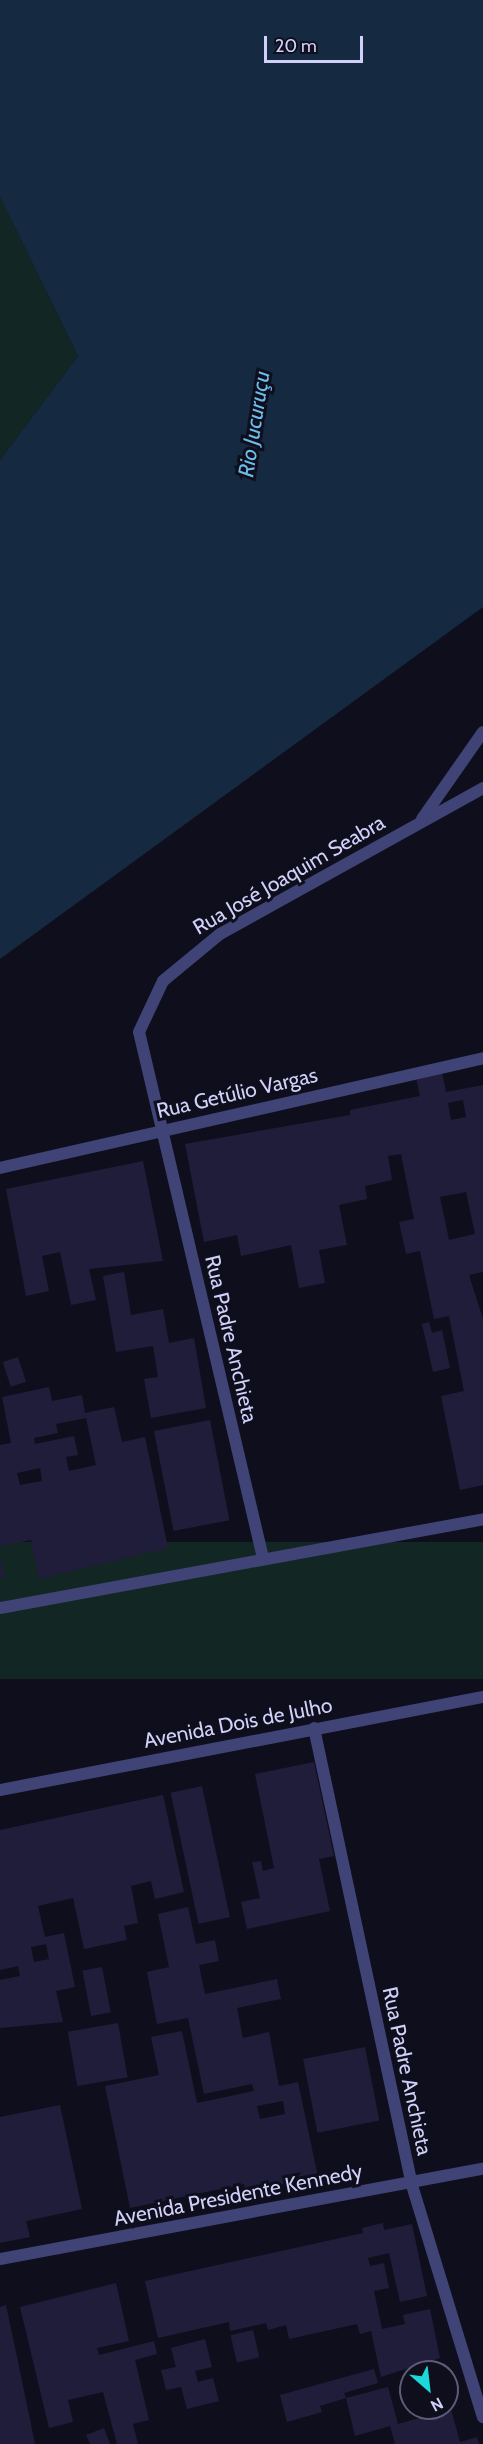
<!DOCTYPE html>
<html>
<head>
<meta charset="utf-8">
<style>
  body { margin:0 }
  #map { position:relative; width:483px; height:2444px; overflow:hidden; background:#0f0e1d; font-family:Cabin,sans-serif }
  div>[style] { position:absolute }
  .green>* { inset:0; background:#122623; transform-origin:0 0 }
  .water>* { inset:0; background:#152a41 }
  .building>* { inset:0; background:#201d3b; transform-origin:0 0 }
  .street>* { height:12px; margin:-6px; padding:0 6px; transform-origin:6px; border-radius:6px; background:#3f4376 }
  span { translate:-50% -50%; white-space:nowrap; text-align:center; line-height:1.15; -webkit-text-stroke:6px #0f0e1d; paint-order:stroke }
  .street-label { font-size:21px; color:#d1d0f9 }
  .water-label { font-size:22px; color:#6bbeec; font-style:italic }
  .north { position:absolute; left:399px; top:2360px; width:60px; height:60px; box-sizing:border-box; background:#0f0e1d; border:2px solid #5d5c75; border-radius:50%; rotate:152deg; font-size:16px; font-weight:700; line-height:24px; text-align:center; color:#d1d0f9 }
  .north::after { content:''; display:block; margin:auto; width:21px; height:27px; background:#1cd9d9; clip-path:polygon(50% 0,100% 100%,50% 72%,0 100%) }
  .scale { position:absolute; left:264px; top:36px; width:99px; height:27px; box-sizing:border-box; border:3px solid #d1d0f9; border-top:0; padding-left:8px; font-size:18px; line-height:21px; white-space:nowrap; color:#d1d0f9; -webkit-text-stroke:4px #0f0e1d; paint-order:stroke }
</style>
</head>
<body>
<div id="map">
  <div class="green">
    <div style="clip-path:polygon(0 197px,78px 356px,0 460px)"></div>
    <div style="left:483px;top:1542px;width:137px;height:491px;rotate:90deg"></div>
  </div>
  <div class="water">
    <div style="clip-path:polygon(0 0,483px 0,483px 607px,0 959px,0 460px,78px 356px,0 197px)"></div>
  </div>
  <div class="building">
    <div style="clip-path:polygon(evenodd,442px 1072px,446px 1092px,483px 1085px,483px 1272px,469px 1275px,483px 1319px,483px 1485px,460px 1490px,441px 1396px,464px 1391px,449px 1316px,434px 1319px,420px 1251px,406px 1254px,399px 1222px,414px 1219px,401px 1154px,388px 1156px,392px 1180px,365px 1186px,367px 1199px,339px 1205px,347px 1245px,319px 1250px,325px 1283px,299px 1288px,291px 1245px,241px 1256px,237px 1235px,204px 1242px,185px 1144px,350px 1115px,350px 1110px,420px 1096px,416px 1077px,442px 1072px,463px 1100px,466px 1117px,451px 1120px,448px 1103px,463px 1100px,442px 1072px,466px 1192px,475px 1234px,449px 1240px,440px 1197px,466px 1192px)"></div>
    <div style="clip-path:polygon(143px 1161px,163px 1261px,89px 1269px,96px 1300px,71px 1305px,60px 1252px,42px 1256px,49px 1291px,26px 1296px,6px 1189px)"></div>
    <div style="clip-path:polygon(124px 1272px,131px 1315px,163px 1309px,169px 1343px,194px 1338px,206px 1408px,151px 1418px,144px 1379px,158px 1377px,153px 1346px,116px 1352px,103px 1276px)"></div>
    <div style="clip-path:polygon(429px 1322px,432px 1333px,442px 1330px,450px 1368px,433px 1372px,422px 1324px)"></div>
    <div style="left:18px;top:1357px;width:26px;height:16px;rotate:72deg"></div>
    <div style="clip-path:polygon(evenodd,49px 1387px,52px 1401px,82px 1395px,85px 1413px,114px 1407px,122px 1442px,145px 1437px,168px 1548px,39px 1579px,31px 1540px,0 1546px,0 1445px,11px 1443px,2px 1397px,49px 1387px,86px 1418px,96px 1465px,69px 1471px,66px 1457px,78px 1455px,74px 1436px,35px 1444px,34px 1438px,58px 1433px,56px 1424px,86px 1418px,49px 1387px,40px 1468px,42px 1481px,20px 1485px,17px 1473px,40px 1468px)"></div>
    <div style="left:210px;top:1420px;width:102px;height:57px;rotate:79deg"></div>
    <div style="clip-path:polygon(0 1557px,5px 1578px,0 1579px)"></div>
    <div style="clip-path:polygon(314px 1762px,334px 1856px,319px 1859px,330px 1911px,247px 1929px,241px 1902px,260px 1898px,252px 1862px,261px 1861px,263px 1871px,274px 1868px,255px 1774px)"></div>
    <div style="left:202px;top:1786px;width:134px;height:32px;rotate:78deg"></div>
    <div style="clip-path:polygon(evenodd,163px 1795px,184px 1892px,155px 1899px,151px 1881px,131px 1886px,138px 1923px,124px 1926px,127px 1940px,84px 1949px,73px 1898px,38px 1906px,45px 1937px,64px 1933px,75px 1987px,56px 1991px,63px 2022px,0 2028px,0 1980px,20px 1976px,18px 1966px,0 1970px,0 1830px,163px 1795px,46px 1944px,49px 1959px,34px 1962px,31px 1947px,46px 1944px)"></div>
    <div style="clip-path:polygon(evenodd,188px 1907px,196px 1944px,215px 1940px,219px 1961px,199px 1965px,205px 1994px,277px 1979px,281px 1999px,237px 2008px,243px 2038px,269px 2032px,279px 2086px,298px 2082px,318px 2177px,245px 2192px,244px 2184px,130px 2208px,105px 2086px,159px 2075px,151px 2037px,182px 2031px,197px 2103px,254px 2091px,252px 2084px,204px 2094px,188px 2018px,157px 2024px,147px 1972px,169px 1967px,158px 1914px,188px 1907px,283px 2101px,285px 2114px,260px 2119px,257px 2106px,283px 2101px)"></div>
    <div style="left:102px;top:1967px;width:46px;height:20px;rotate:79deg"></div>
    <div style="left:118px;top:2023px;width:55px;height:51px;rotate:80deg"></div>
    <div style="left:365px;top:2047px;width:75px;height:63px;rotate:79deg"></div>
    <div style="clip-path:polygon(60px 2105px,82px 2209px,26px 2221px,30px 2237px,0 2243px,0 2117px)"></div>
    <div style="clip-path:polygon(383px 2223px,384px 2230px,412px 2224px,427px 2296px,400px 2302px,389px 2253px,368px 2258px,370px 2266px,384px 2263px,389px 2288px,374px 2291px,382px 2329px,405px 2324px,403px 2315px,430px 2309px,440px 2358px,381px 2377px,371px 2331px,360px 2334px,357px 2324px,289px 2339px,286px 2325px,268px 2330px,266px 2323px,230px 2331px,229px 2322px,158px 2338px,145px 2281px,363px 2233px,362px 2228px)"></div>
    <div style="clip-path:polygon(116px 2283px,129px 2341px,97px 2348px,99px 2355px,154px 2341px,157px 2354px,135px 2360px,149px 2420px,133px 2424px,138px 2444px,117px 2444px,103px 2392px,68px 2400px,73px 2422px,49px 2428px,20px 2307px)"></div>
    <div style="clip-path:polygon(6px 2305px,17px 2357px,35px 2444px,0 2444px,0 2307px)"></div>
    <div style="left:253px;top:2330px;width:28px;height:23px;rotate:77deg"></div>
    <div style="clip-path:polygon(205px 2339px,212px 2367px,195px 2371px,198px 2382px,213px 2378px,219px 2401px,187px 2409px,181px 2387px,166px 2390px,161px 2370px,176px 2367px,171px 2348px)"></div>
    <div style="clip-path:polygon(374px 2369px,378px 2383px,344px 2393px,346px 2398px,320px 2406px,322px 2412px,287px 2422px,280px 2395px)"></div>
    <div style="clip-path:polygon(388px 2387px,398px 2424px,451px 2409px,460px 2442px,477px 2437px,479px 2444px,395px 2444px,390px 2426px,355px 2436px,346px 2398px)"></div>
    <div style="clip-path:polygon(104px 2428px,110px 2444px,90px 2444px,86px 2435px)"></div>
  </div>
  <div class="street">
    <div style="left:422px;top:819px;width:106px;rotate:-55deg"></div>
    <div style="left:0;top:1168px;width:495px;rotate:-12.8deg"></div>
    <div style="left:263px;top:1558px;width:540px;rotate:-103.26deg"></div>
    <div style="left:139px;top:1032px;width:56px;rotate:-64.8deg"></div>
    <div style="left:163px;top:981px;width:74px;rotate:-39.5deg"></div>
    <div style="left:220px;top:934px;width:301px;rotate:-29deg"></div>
    <div style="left:0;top:1608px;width:491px;rotate:-10.4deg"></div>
    <div style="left:314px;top:1728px;width:464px;rotate:77.9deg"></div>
    <div style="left:411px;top:2182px;width:246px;rotate:73deg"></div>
    <div style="left:0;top:1790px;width:492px;rotate:-10.9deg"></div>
    <div style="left:0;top:2259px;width:491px;rotate:-10.6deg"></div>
  </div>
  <div class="street-label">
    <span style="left:289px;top:875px;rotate:-30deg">Rua José Joaquim Seabra</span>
    <span style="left:237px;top:1093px;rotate:-13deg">Rua Getúlio Vargas</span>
    <span style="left:231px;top:1339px;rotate:77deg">Rua Padre Anchieta</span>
    <span style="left:238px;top:1723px;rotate:-11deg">Avenida Dois de Julho</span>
    <span style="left:407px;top:2071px;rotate:78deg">Rua Padre Anchieta</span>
    <span style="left:238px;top:2195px;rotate:-11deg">Avenida Presidente Kennedy</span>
  </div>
  <div class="water-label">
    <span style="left:254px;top:424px;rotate:-81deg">Rio Jucuruçu</span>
  </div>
  <div class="north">N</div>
  <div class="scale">20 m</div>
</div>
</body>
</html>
